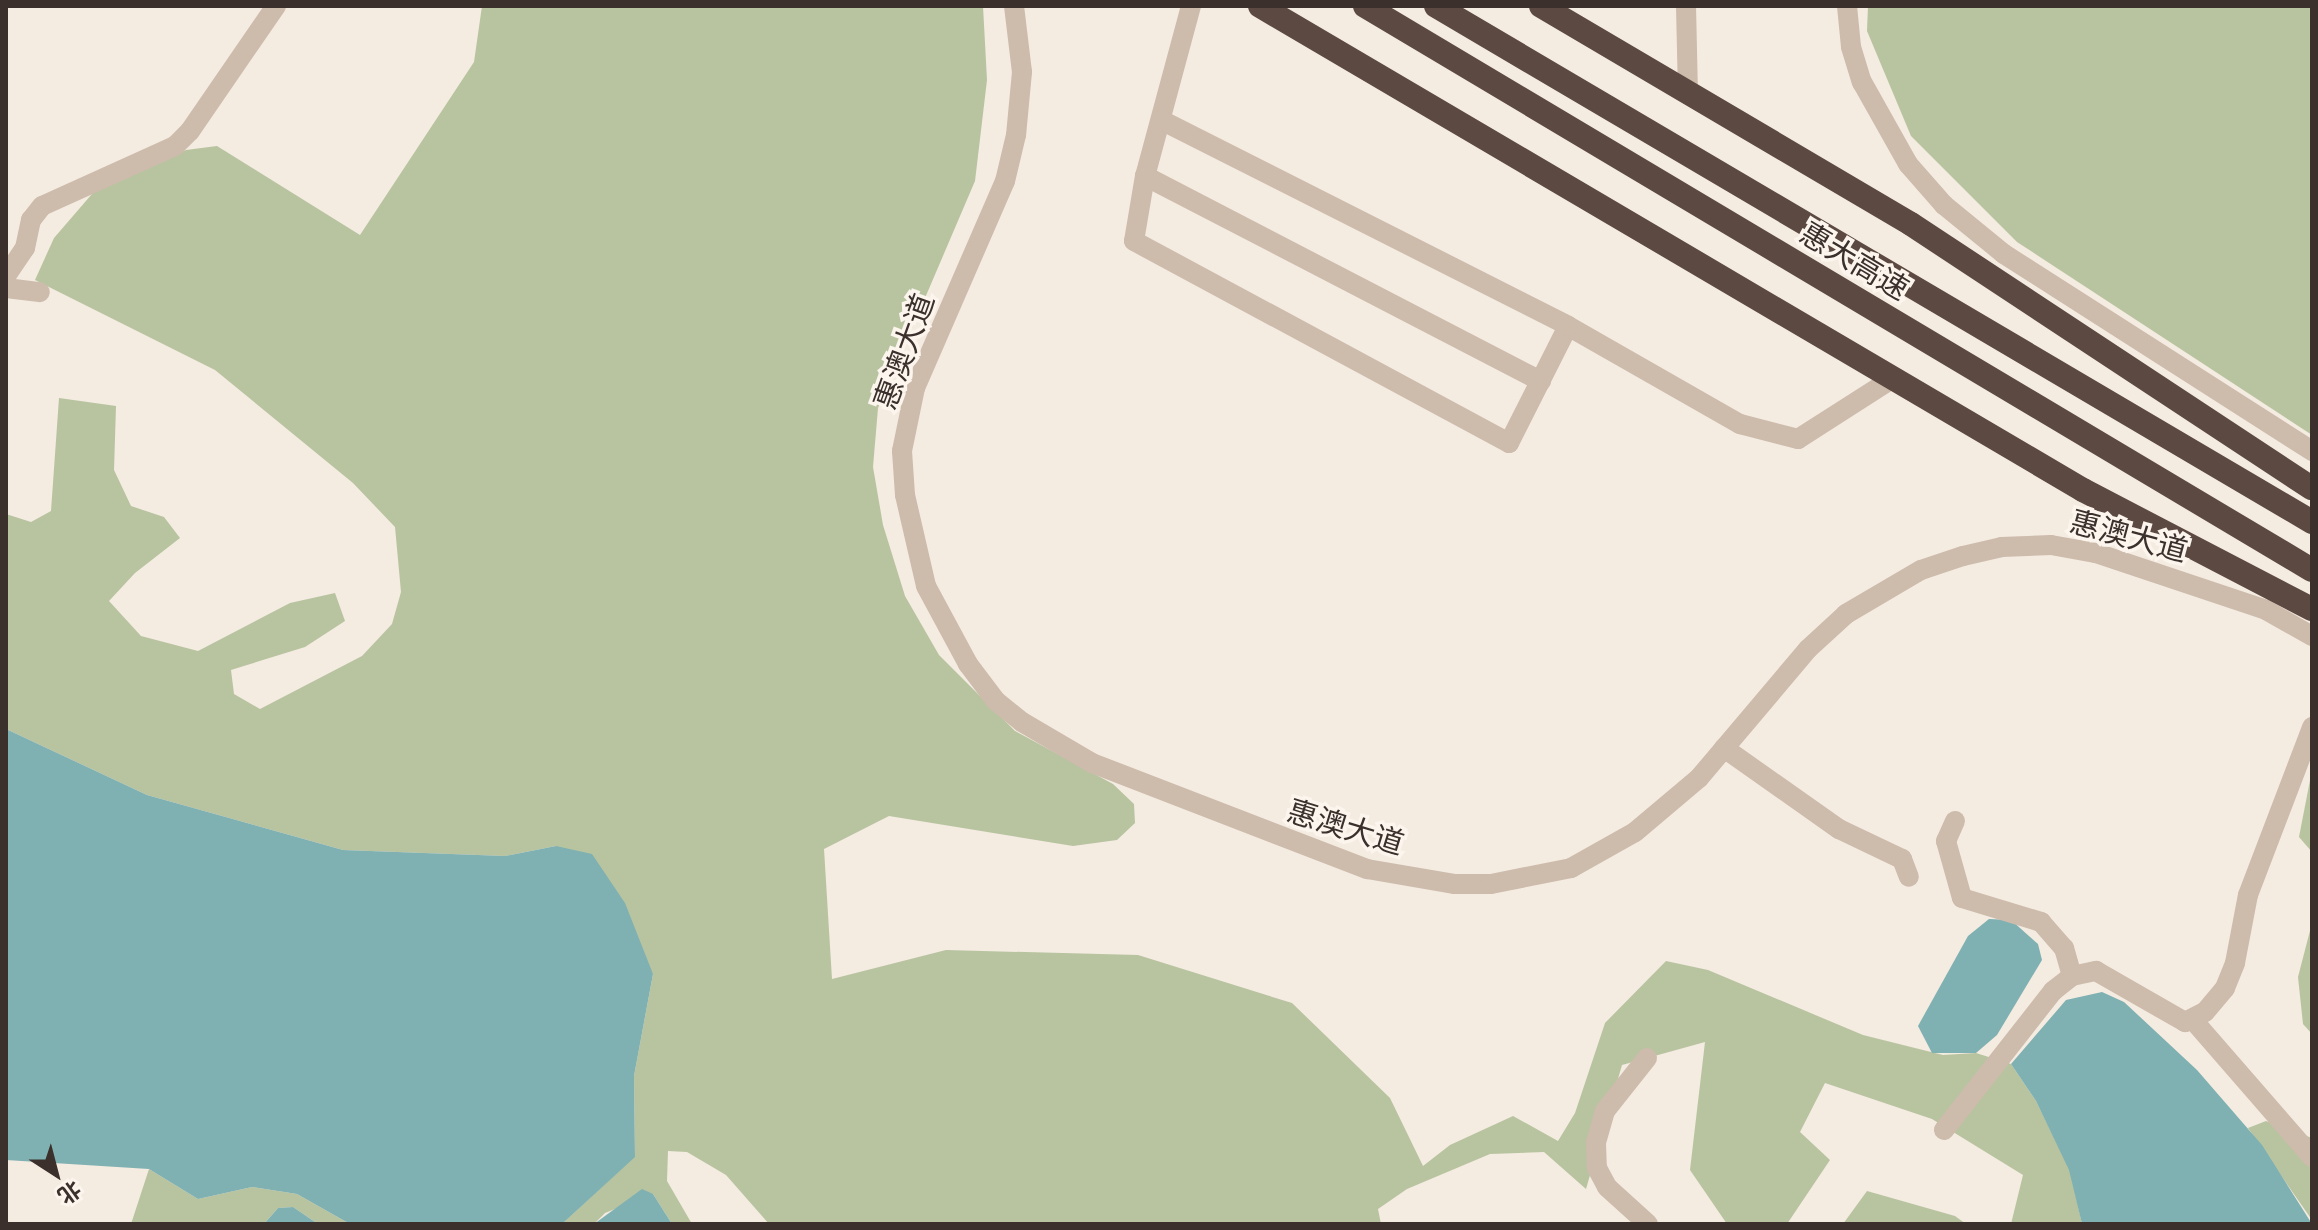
<!DOCTYPE html>
<html>
<head>
<meta charset="utf-8">
<style>
  body { margin:0 }
  #map { position:relative; width:2318px; height:1230px; overflow:hidden; background:#f4ebe1; font-family:"Exo 2","Noto Sans SC",sans-serif }
  div>[style] { position:absolute }
  .green>* { inset:0; background:#b8c4a0 }
  .water>* { inset:0; background:#7fb0b2 }
  .minor>* { height:20px; margin:-10px; padding:0 10px; transform-origin:10px; border-radius:10px; background:#cdbbac }
  .highway>* { height:24px; margin:-12px; padding:0 12px; transform-origin:12px; border-radius:12px; background:#5c4a42 }
  span { translate:-50% -50%; white-space:nowrap; text-align:center; line-height:1.15; -webkit-text-stroke:7px #fbf5ee; paint-order:stroke }
  .street-label { font-size:30px; color:#3b302b }
  .frame { position:absolute; inset:0; border:8px solid #3b302b; pointer-events:none }
  .north { position:absolute; left:16px; top:1134px; width:80px; height:80px; -webkit-text-stroke:6px #fbf5ee; paint-order:stroke; rotate:144deg; font-size:22px; font-weight:700; line-height:32px; text-align:center; color:#3b302b }
  .north::after { content:''; display:block; margin:auto; width:28px; height:36px; background:#3b302b; clip-path:polygon(50% 0,100% 100%,50% 72%,0 100%) }
</style>
</head>
<body>
<div id="map">
  <div class="green">
    <div style="clip-path:polygon(482px 6px,983px 6px,987px 80px,975px 181px,878px 408px,873px 467px,883px 525px,905px 596px,939px 655px,1015px 731px,1113px 784px,1134px 804px,1135px 823px,1117px 840px,1073px 846px,889px 816px,824px 849px,832px 979px,946px 950px,1138px 955px,1292px 1003px,1390px 1098px,1423px 1166px,1450px 1145px,1513px 1116px,1558px 1141px,1575px 1113px,1605px 1023px,1666px 961px,1708px 970px,1863px 1035px,1943px 1055px,1976px 1053px,2011px 1064px,2036px 1101px,2070px 1170px,2082px 1224px,2011px 1224px,2023px 1175px,1932px 1119px,1825px 1083px,1800px 1132px,1830px 1160px,1787px 1224px,1727px 1224px,1690px 1170px,1705px 1042px,1622px 1065px,1586px 1189px,1544px 1152px,1490px 1154px,1407px 1189px,1378px 1209px,1381px 1224px,769px 1224px,726px 1175px,687px 1152px,668px 1151px,667px 1181px,692px 1224px,672px 1224px,653px 1194px,605px 1213px,594px 1224px,562px 1224px,635px 1156px,634px 1076px,653px 974px,556px 846px,505px 856px,343px 850px,147px 795px,6px 729px,6px 514px,31px 522px,51px 511px,59px 398px,116px 406px,114px 470px,131px 506px,164px 517px,180px 538px,135px 573px,109px 601px,141px 636px,198px 651px,290px 603px,335px 593px,345px 621px,305px 647px,231px 670px,234px 694px,260px 709px,362px 656px,392px 624px,401px 592px,395px 527px,353px 483px,215px 370px,35px 280px,54px 238px,98px 187px,186px 150px,217px 146px,360px 235px,474px 62px)"></div>
    <div style="clip-path:polygon(1868px 6px,2312px 6px,2312px 435px,2017px 242px,1911px 136px,1867px 31px)"></div>
    <div style="clip-path:polygon(2312px 770px,2312px 852px,2299px 837px)"></div>
    <div style="clip-path:polygon(2312px 923px,2312px 1034px,2303px 1024px,2298px 977px)"></div>
    <div style="clip-path:polygon(2266px 1121px,2312px 1138px,2312px 1220px,2248px 1128px)"></div>
    <div style="clip-path:polygon(149px 1169px,198px 1199px,252px 1187px,297px 1194px,350px 1224px,318px 1224px,293px 1207px,278px 1208px,264px 1224px,131px 1224px)"></div>
    <div style="clip-path:polygon(1867px 1191px,1955px 1216px,1966px 1224px,1843px 1224px)"></div>
  </div>
  <div class="water">
    <div style="clip-path:polygon(6px 729px,147px 795px,343px 850px,505px 856px,556px 846px,592px 854px,625px 903px,653px 974px,634px 1076px,635px 1157px,562px 1224px,350px 1224px,297px 1194px,252px 1187px,198px 1199px,149px 1169px,6px 1160px)"></div>
    <div style="clip-path:polygon(1989px 919px,2011px 920px,2038px 944px,2042px 960px,1997px 1035px,1976px 1053px,1932px 1053px,1918px 1026px,1968px 936px)"></div>
    <div style="clip-path:polygon(2102px 992px,2124px 1002px,2197px 1070px,2262px 1145px,2312px 1224px,2082px 1224px,2069px 1170px,2036px 1101px,2011px 1064px,2066px 1000px)"></div>
    <div style="clip-path:polygon(642px 1189px,653px 1194px,672px 1224px,594px 1224px)"></div>
    <div style="clip-path:polygon(293px 1207px,318px 1224px,264px 1224px,278px 1208px)"></div>
  </div>
  <div class="minor">
    <div style="left:1014px;top:6px;width:66px;rotate:83.1deg"></div>
    <div style="left:1022px;top:72px;width:63px;rotate:95.4deg"></div>
    <div style="left:1016px;top:135px;width:47px;rotate:103.4deg"></div>
    <div style="left:1005px;top:181px;width:226px;rotate:113.5deg"></div>
    <div style="left:915px;top:388px;width:64px;rotate:101.7deg"></div>
    <div style="left:902px;top:451px;width:44px;rotate:86.1deg"></div>
    <div style="left:905px;top:495px;width:93px;rotate:77deg"></div>
    <div style="left:926px;top:586px;width:89px;rotate:61.7deg"></div>
    <div style="left:968px;top:664px;width:46px;rotate:52.9deg"></div>
    <div style="left:996px;top:701px;width:33px;rotate:39deg"></div>
    <div style="left:1022px;top:722px;width:81px;rotate:30.4deg"></div>
    <div style="left:1092px;top:763px;width:295px;rotate:21.1deg"></div>
    <div style="left:1367px;top:869px;width:88px;rotate:9.8deg"></div>
    <div style="left:1454px;top:884px;width:37px"></div>
    <div style="left:1491px;top:884px;width:82px;rotate:-11.3deg"></div>
    <div style="left:1571px;top:868px;width:73px;rotate:-29.4deg"></div>
    <div style="left:1635px;top:832px;width:84px;rotate:-40.2deg"></div>
    <div style="left:1699px;top:778px;width:169px;rotate:-49.8deg"></div>
    <div style="left:1808px;top:649px;width:52px;rotate:-42.6deg"></div>
    <div style="left:1846px;top:614px;width:87px;rotate:-30.4deg"></div>
    <div style="left:1921px;top:570px;width:44px;rotate:-18.4deg"></div>
    <div style="left:1963px;top:556px;width:39px;rotate:-13deg"></div>
    <div style="left:2001px;top:547px;width:50px;rotate:-2.3deg"></div>
    <div style="left:2051px;top:545px;width:46px;rotate:10.1deg"></div>
    <div style="left:2096px;top:553px;width:179px;rotate:18.5deg"></div>
    <div style="left:2266px;top:610px;width:53px;rotate:29.5deg"></div>
    <div style="left:1191px;top:6px;width:176px;rotate:105.1deg"></div>
    <div style="left:1145px;top:176px;width:66px;rotate:99.6deg"></div>
    <div style="left:1134px;top:241px;width:426px;rotate:28.3deg"></div>
    <div style="left:1509px;top:443px;width:131px;rotate:-63.2deg"></div>
    <div style="left:1568px;top:326px;width:198px;rotate:29.7deg"></div>
    <div style="left:1740px;top:424px;width:60px;rotate:14.5deg"></div>
    <div style="left:1798px;top:439px;width:112px;rotate:-32.6deg"></div>
    <div style="left:1686px;top:6px;width:86px;rotate:88.7deg"></div>
    <div style="left:1847px;top:6px;width:41px;rotate:84.4deg"></div>
    <div style="left:1851px;top:47px;width:37px;rotate:73deg"></div>
    <div style="left:1862px;top:82px;width:94px;rotate:60.7deg"></div>
    <div style="left:1908px;top:164px;width:55px;rotate:48.7deg"></div>
    <div style="left:1944px;top:205px;width:77px;rotate:39.2deg"></div>
    <div style="left:2004px;top:254px;width:366px;rotate:32.6deg"></div>
    <div style="left:1161px;top:120px;width:456px;rotate:26.8deg"></div>
    <div style="left:1145px;top:176px;width:446px;rotate:27.4deg"></div>
    <div style="left:6px;top:276px;width:34px;rotate:-56deg"></div>
    <div style="left:25px;top:248px;width:29px;rotate:-78deg"></div>
    <div style="left:31px;top:220px;width:18px;rotate:-52deg"></div>
    <div style="left:42px;top:206px;width:146px;rotate:-24.3deg"></div>
    <div style="left:175px;top:146px;width:21px;rotate:-45deg"></div>
    <div style="left:190px;top:131px;width:152px;rotate:-55.5deg"></div>
    <div style="left:6px;top:288px;width:34px;rotate:7deg"></div>
    <div style="left:1724px;top:748px;width:141px;rotate:35.2deg"></div>
    <div style="left:1839px;top:829px;width:70px;rotate:25.5deg"></div>
    <div style="left:1902px;top:859px;width:19px;rotate:69deg"></div>
    <div style="left:1955px;top:821px;width:22px;rotate:114deg"></div>
    <div style="left:1946px;top:841px;width:59px;rotate:74.3deg"></div>
    <div style="left:1962px;top:898px;width:83px;rotate:16.9deg"></div>
    <div style="left:2041px;top:922px;width:35px;rotate:49deg"></div>
    <div style="left:2064px;top:948px;width:29px;rotate:74deg"></div>
    <div style="left:2193px;top:1020px;width:181px;rotate:49deg"></div>
    <div style="left:1647px;top:1058px;width:68px;rotate:128.4deg"></div>
    <div style="left:1605px;top:1111px;width:33px;rotate:106deg"></div>
    <div style="left:1596px;top:1143px;width:25px;rotate:88deg"></div>
    <div style="left:1597px;top:1168px;width:21px;rotate:62deg"></div>
    <div style="left:1607px;top:1187px;width:55px;rotate:42.1deg"></div>
    <div style="left:1944px;top:1130px;width:177px;rotate:-51.9deg"></div>
    <div style="left:2053px;top:991px;width:24px;rotate:-38deg"></div>
    <div style="left:2072px;top:976px;width:25px;rotate:-12deg"></div>
    <div style="left:2096px;top:971px;width:103px;rotate:29.8deg"></div>
    <div style="left:2185px;top:1022px;width:22px;rotate:-27deg"></div>
    <div style="left:2205px;top:1012px;width:31px;rotate:-50deg"></div>
    <div style="left:2225px;top:988px;width:27px;rotate:-68deg"></div>
    <div style="left:2235px;top:963px;width:69px;rotate:-79.2deg"></div>
    <div style="left:2248px;top:895px;width:180px;rotate:-69.1deg"></div>
  </div>
  <div class="highway">
    <div style="left:1260px;top:6px;width:955px;rotate:30.46deg"></div>
    <div style="left:2083px;top:490px;width:258px;rotate:27.5deg"></div>
    <div style="left:1365px;top:6px;width:1102px;rotate:30.78deg"></div>
    <div style="left:1436px;top:6px;width:1017px;rotate:30.5deg"></div>
    <div style="left:1541px;top:6px;width:429px;rotate:30.5deg"></div>
    <div style="left:1911px;top:224px;width:480px;rotate:33.4deg"></div>
  </div>
  <div class="street-label">
    <span style="left:1855px;top:260px;rotate:31deg">惠大高速</span>
    <span style="left:903px;top:351px;rotate:-70deg">惠澳大道</span>
    <span style="left:2129px;top:535px;rotate:15deg">惠澳大道</span>
    <span style="left:1346px;top:826px;rotate:17deg">惠澳大道</span>
  </div>
  <div class="frame"></div>
  <div class="north">北</div>
</div>
</body>
</html>
